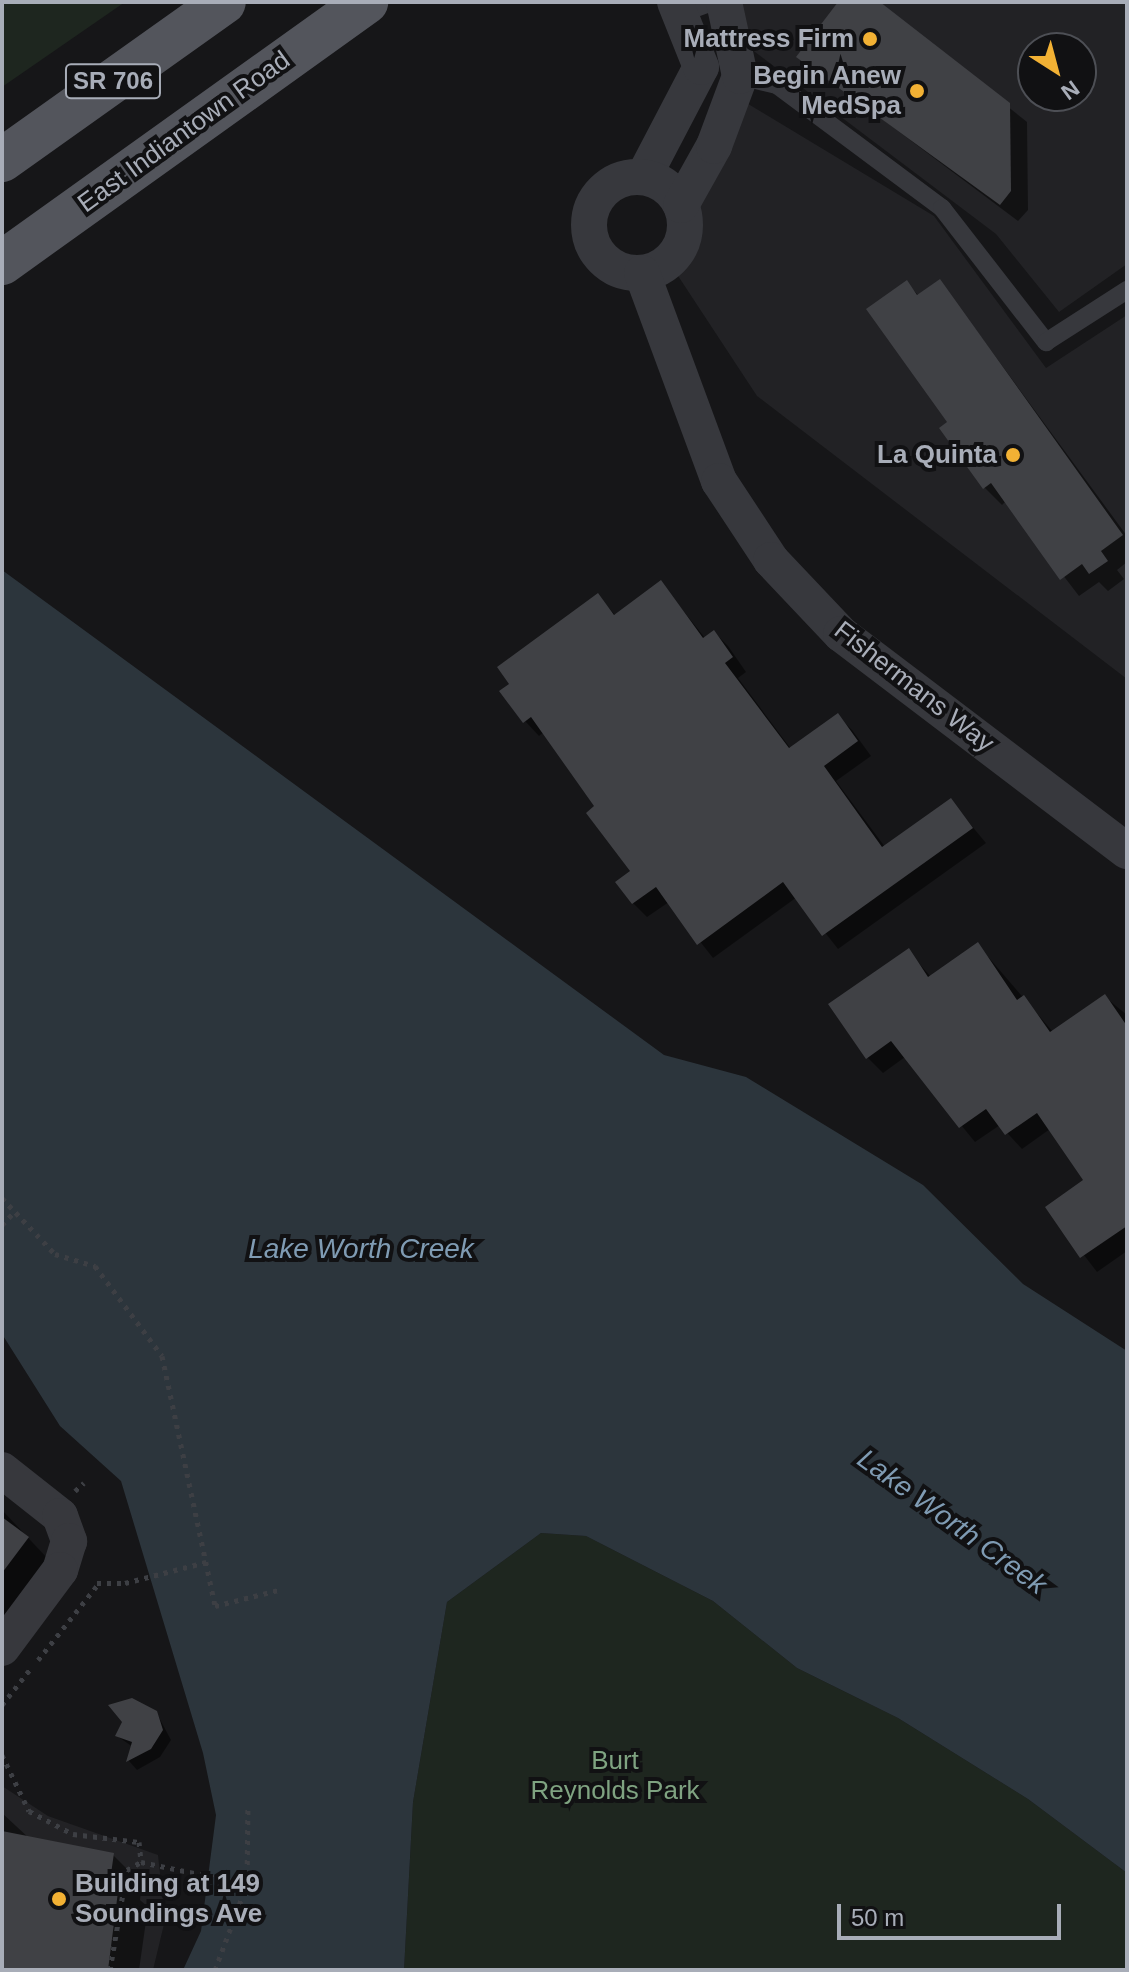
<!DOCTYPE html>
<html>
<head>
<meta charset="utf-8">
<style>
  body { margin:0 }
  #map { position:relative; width:1129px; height:1972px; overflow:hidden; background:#161618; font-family:Arial,sans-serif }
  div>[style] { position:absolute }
  .built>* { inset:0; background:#222225 }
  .green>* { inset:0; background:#1e261f }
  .water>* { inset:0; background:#2c353c }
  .shadow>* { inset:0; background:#0007 }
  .building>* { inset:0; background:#404145 }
  .path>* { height:5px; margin-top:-2.5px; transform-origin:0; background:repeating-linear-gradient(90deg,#3d3f44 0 4px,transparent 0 10px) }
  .lane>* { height:18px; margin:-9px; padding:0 9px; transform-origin:9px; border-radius:9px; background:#37383d }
  .street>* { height:36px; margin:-18px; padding:0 18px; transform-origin:18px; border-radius:18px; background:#37383d }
  .street>.ring { margin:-18px; padding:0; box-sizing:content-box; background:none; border:36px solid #37383d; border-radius:50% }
  .primary>* { height:44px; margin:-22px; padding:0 22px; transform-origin:22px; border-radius:22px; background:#53555c }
  .dots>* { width:22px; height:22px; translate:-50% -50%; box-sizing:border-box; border:4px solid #111113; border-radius:50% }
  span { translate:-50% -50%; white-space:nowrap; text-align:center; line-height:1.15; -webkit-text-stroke:8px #111113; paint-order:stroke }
  .shield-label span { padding:2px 6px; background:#111113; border:2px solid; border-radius:6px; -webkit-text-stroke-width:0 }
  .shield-label { font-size:24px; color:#a8adb8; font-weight:700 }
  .poi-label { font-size:26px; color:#a8adb8; font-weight:700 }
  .right { translate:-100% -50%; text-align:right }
  .left { translate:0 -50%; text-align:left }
  .street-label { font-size:26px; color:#a8adb8 }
  .park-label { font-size:26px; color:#7fa381 }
  .water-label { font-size:28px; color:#7f9bb3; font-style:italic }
  .frame { position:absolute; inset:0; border:4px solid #a8adb8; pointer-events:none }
  .north { position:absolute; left:1017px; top:32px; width:80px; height:80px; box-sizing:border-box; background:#111113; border:2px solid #4d4f55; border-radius:50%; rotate:144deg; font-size:22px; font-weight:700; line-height:32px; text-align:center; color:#a8adb8 }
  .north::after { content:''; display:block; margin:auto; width:28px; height:36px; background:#f2b134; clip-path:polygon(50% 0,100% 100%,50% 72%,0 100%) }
  .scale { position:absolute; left:837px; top:1904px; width:224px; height:36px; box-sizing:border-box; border:4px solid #a8adb8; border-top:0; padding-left:10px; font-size:24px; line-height:28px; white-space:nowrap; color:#a8adb8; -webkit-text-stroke:6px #111113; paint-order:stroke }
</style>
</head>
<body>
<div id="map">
  <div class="built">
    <div style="clip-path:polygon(evenodd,724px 2px,1127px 2px,1127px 264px,1059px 312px,996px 234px,743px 43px,724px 2px,1033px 48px,1081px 48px,1081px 96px,1033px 96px,1033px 48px)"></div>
    <div style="clip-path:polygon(745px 102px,934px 216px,1046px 368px,1127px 315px,1127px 679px,757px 396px,663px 253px)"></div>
    <div style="clip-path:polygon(2px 1786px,48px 1816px,158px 1855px,165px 1920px,153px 1970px,2px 1970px)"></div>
  </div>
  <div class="green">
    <div style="clip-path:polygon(2px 2px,125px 2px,2px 87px)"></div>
    <div style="clip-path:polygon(541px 1533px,586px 1536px,713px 1601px,797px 1668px,898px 1718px,1028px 1799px,1127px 1873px,1127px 1970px,404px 1970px,413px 1802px,447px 1602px)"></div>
  </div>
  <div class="water">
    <div style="clip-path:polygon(2px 570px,664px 1055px,746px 1077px,923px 1185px,1023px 1284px,1127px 1351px,1127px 1873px,1028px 1799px,898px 1718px,797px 1668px,713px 1601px,586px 1536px,541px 1533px,447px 1602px,413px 1802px,404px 1970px,183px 1970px,201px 1931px,216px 1815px,203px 1753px,121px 1481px,60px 1426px,2px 1334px)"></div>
  </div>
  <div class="shadow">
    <div style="clip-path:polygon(841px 2px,876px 2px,1027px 122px,1028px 210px,1018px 221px,798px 56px)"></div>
    <div style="clip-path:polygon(940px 281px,1127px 536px,1127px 562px,1117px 570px,1124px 579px,1108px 591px,1099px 582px,1079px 596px,1006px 501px,1002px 505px,984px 487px,950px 423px,907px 283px,919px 296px)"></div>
    <div style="clip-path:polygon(661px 583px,705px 638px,714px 632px,728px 646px,746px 672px,738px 678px,791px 749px,838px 716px,852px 730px,871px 756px,836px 781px,885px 847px,951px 801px,986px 843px,838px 949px,797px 897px,713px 958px,669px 902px,647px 917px,633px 903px,632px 872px,597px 806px,544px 732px,539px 736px,525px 721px,598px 596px,616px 616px)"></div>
    <div style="clip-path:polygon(977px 944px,1053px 1032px,1105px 997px,1127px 1015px,1127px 1251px,1097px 1272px,1047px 1207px,1085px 1180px,1050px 1129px,1022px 1149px,1000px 1125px,975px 1142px,905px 1057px,883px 1073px,867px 1057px,908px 951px,931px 977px)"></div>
    <div style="clip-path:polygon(2px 1510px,49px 1560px,2px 1618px)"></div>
    <div style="clip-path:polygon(156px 1712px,171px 1740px,160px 1757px,137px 1770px,129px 1761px,133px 1747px,117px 1736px)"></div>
    <div style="clip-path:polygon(2px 1813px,30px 1839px,113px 1855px,142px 1884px,140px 1900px,148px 1907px,139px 1970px,2px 1970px)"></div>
  </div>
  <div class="building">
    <div style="clip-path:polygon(838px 2px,880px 2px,1010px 103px,1011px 191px,1000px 205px,796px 57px)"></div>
    <div style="clip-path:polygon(940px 279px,1123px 535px,1101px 551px,1108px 561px,1089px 574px,1082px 564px,1060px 580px,991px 483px,983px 489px,939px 428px,947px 422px,866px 309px,907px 280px,917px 295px)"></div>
    <div style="clip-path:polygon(661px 580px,703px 638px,714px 630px,733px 657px,725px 663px,789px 748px,838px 713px,858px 741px,824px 766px,882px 847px,951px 798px,973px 828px,822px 936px,783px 882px,697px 945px,656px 887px,632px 904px,615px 882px,630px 871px,586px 813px,594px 806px,531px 717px,523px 723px,499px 691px,509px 684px,497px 667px,598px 593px,614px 615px)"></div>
    <div style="clip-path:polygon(978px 942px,1017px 1000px,1024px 995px,1050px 1032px,1105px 994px,1127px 1026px,1127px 1226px,1080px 1258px,1045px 1207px,1083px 1180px,1037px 1113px,1005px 1135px,986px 1109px,959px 1128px,891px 1041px,866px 1059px,828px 1004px,909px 948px,928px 977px)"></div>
    <div style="clip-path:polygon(2px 1517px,29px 1537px,2px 1573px)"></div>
    <div style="clip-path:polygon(132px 1698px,157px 1711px,163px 1730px,151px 1749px,126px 1762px,132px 1742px,115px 1736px,122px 1722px,108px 1705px)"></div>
    <div style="clip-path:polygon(2px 1831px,114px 1853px,111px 1874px,120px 1876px,108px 1970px,2px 1970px)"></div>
  </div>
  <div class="path">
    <div style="left:2px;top:1198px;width:77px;rotate:46.6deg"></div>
    <div style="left:55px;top:1254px;width:42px;rotate:16.7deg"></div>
    <div style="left:95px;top:1266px;width:112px;rotate:53.3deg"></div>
    <div style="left:162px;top:1356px;width:256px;rotate:78deg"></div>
    <div style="left:215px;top:1606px;width:69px;rotate:-14.2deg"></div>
    <div style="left:2px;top:1225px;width:19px;rotate:-47deg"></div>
    <div style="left:75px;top:1491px;width:12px;rotate:-42deg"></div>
    <div style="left:97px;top:1583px;width:28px"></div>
    <div style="left:125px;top:1583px;width:84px;rotate:-14.5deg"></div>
    <div style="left:38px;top:1660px;width:98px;rotate:-51.6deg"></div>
    <div style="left:2px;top:1705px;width:47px;rotate:-51.9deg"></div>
    <div style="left:2px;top:1755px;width:62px;rotate:64.3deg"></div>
    <div style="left:29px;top:1811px;width:50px;rotate:27.6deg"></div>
    <div style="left:73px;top:1834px;width:66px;rotate:6.9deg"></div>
    <div style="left:139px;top:1842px;width:20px;rotate:84deg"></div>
    <div style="left:110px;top:1970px;width:101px;rotate:-80.4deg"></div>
    <div style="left:127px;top:1870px;width:16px;rotate:-30deg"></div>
    <div style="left:141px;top:1862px;width:108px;rotate:11.7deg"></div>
    <div style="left:215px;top:1970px;width:92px;rotate:-69.6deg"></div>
    <div style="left:247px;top:1884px;width:79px;rotate:-89.3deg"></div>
  </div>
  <div class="lane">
    <div style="left:682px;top:13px;width:32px;rotate:-20deg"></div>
    <div style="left:735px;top:75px;width:43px;rotate:13.4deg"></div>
    <div style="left:777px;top:85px;width:206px;rotate:36.7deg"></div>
    <div style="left:942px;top:208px;width:170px;rotate:52.2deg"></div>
    <div style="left:1046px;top:342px;width:96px;rotate:-32.7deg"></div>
  </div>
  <div class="street">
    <div style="left:644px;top:176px;width:123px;rotate:-62.4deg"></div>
    <div style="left:701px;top:67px;width:70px;rotate:-111.8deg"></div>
    <div class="ring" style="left:589px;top:177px;width:60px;height:60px"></div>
    <div style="left:681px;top:205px;width:68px;rotate:-60.8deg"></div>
    <div style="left:714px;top:146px;width:75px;rotate:-69.6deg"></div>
    <div style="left:740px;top:76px;width:76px;rotate:-102.2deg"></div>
    <div style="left:642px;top:273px;width:222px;rotate:69.7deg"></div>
    <div style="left:719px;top:481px;width:95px;rotate:56.6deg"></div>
    <div style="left:771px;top:560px;width:102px;rotate:46.6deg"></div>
    <div style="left:841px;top:634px;width:359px;rotate:37.2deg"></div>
    <div style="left:2px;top:1470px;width:74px;rotate:38.4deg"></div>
    <div style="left:60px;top:1516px;width:27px;rotate:70deg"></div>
    <div style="left:69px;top:1541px;width:30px;rotate:107deg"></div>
    <div style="left:60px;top:1570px;width:97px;rotate:126.6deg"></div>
  </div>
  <div class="primary">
    <div style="left:2px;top:160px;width:272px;rotate:-35.4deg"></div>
    <div style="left:2px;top:263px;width:448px;rotate:-35.6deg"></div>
  </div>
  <div class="dots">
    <div style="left:870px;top:39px;background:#f2b134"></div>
    <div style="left:917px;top:91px;background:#f2b134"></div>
    <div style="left:1013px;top:455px;background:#f2b134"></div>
    <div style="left:59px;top:1899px;background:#f2b134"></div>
  </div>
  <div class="shield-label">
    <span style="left:113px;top:81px">SR 706</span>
  </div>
  <div class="poi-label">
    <span class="right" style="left:854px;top:39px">Mattress Firm</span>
    <span class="right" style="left:901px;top:91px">Begin Anew<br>MedSpa</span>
    <span class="right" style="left:997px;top:455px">La Quinta</span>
    <span class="left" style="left:75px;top:1899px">Building at 149<br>Soundings Ave</span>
  </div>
  <div class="street-label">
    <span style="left:184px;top:132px;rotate:-36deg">East Indiantown Road</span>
    <span style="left:914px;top:687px;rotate:38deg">Fishermans Way</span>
  </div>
  <div class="park-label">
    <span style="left:615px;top:1776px">Burt<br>Reynolds Park</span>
  </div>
  <div class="water-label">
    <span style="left:361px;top:1249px">Lake Worth Creek</span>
    <span style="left:952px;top:1522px;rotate:36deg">Lake Worth Creek</span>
  </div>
  <div class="frame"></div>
  <div class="north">N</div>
  <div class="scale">50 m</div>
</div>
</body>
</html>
